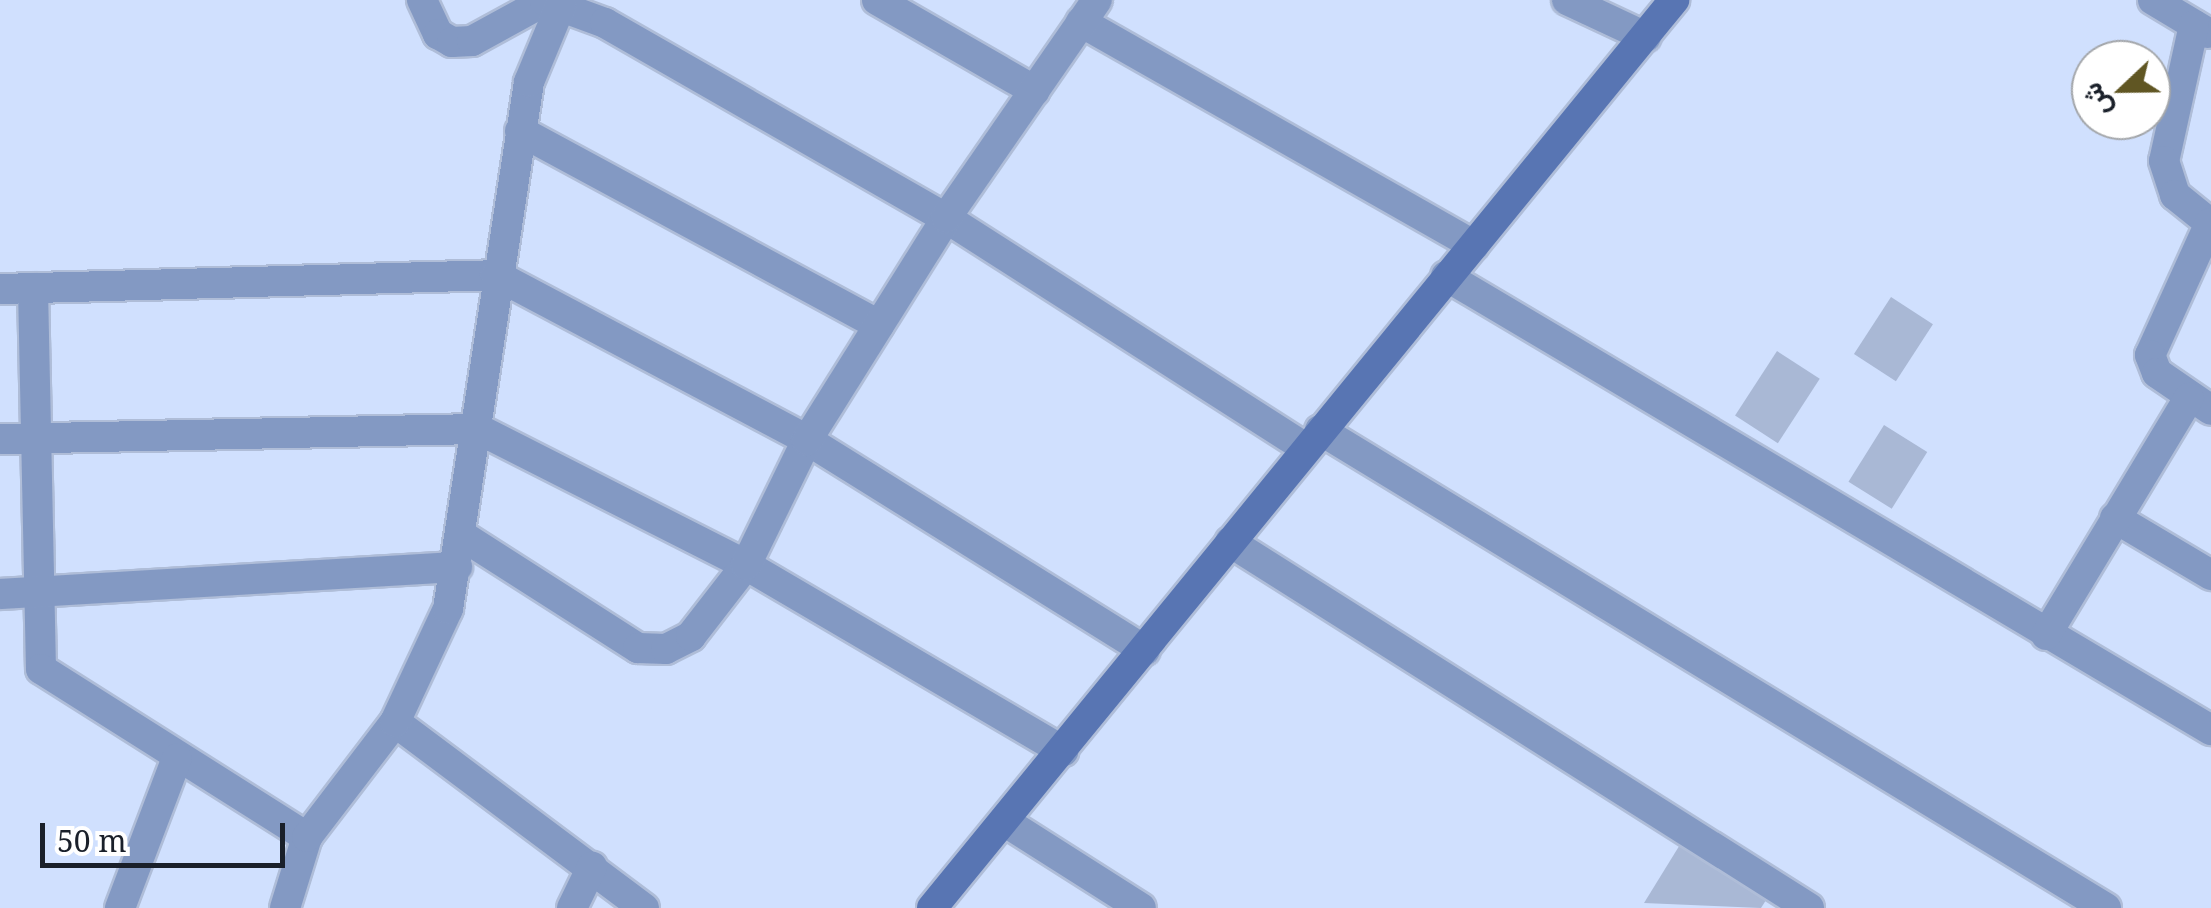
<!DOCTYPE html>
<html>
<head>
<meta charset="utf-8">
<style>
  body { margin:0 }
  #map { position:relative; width:2211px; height:908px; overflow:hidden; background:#d0e0fe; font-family:"Noto Serif",Vazirmatn,serif }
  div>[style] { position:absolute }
  .building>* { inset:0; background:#a9b8d5; transform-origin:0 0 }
  .roads { filter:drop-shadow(2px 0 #afbdd8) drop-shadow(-2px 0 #afbdd8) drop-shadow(0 2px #afbdd8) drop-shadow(0 -2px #afbdd8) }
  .street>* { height:30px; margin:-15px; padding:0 15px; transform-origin:15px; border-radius:15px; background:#8399c3 }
  .secondary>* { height:30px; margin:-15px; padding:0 15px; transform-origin:15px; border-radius:15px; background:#5875b3 }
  span { translate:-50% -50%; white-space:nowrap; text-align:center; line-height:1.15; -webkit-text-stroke:9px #fff; paint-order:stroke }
  .north { position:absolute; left:2071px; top:40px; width:100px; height:100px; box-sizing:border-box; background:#fff; border:2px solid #a3a6aa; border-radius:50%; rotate:248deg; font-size:28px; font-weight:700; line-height:40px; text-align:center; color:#1a202a }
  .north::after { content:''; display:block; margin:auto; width:35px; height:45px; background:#605623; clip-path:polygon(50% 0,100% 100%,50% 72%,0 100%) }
  .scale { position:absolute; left:40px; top:823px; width:245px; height:45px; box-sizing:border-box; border:5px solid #1a202a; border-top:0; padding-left:12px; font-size:30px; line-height:35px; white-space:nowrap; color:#1a202a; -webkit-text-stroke:8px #fff; paint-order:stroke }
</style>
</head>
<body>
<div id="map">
  <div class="building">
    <div style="left:1891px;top:297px;width:50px;height:68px;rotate:33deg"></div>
    <div style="left:1777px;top:351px;width:51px;height:77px;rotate:33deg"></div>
    <div style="left:1884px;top:425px;width:51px;height:67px;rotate:32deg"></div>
    <div style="clip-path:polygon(1681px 843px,1768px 897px,1761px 908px,1644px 903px)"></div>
  </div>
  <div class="roads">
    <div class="street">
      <div style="left:422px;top:0;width:38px;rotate:65deg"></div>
      <div style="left:438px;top:34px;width:16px;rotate:30deg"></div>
      <div style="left:452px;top:42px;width:20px;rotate:-3deg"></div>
      <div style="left:472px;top:41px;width:83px;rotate:-28.7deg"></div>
      <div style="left:545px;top:1px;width:64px;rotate:20.1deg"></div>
      <div style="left:605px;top:23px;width:393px;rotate:29.8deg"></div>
      <div style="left:946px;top:218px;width:426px;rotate:32.6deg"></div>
      <div style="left:877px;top:0;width:182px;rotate:29.9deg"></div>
      <div style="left:1567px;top:0;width:87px;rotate:25.1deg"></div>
      <div style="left:2153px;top:0;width:64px;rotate:31deg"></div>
      <div style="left:1081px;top:22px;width:452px;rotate:29.6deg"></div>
      <div style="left:2194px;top:25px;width:139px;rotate:102.4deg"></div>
      <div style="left:2164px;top:161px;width:36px;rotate:72deg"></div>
      <div style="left:2175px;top:195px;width:46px;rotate:38.9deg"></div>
      <div style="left:520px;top:131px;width:408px;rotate:28.4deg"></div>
      <div style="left:2210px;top:223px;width:145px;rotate:114.4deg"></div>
      <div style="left:2150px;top:355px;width:19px;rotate:69deg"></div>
      <div style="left:2157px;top:373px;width:65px;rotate:34.4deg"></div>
      <div style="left:1446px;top:276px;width:890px;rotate:30.69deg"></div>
      <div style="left:33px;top:288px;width:381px;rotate:88.8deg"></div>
      <div style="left:41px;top:669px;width:315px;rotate:32.3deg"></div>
      <div style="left:0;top:289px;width:496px;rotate:-1.6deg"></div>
      <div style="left:496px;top:275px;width:352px;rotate:27.9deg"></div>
      <div style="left:807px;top:440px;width:398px;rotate:31.9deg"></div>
      <div style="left:1320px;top:430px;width:920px;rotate:31.31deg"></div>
      <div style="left:0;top:439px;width:478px;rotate:-1.2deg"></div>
      <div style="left:478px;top:429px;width:301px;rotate:26.9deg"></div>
      <div style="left:746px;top:565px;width:368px;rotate:30.4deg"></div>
      <div style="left:2115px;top:518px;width:112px;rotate:30.7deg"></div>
      <div style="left:461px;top:535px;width:210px;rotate:32.6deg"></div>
      <div style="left:638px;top:648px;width:28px;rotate:2deg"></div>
      <div style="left:666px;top:649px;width:28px;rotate:-27deg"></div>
      <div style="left:691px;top:636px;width:90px;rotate:-52.2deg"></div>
      <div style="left:746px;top:565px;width:139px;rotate:-64deg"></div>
      <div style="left:807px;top:440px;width:262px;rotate:-57.9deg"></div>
      <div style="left:946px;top:218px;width:265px;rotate:-55.3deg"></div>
      <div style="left:1230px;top:542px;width:685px;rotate:32.3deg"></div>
      <div style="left:0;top:594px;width:458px;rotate:-3.4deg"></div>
      <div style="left:2046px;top:635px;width:277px;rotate:-58.9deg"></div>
      <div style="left:395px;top:722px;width:311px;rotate:36.8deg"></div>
      <div style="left:1004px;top:821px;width:162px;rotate:32.4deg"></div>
      <div style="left:120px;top:908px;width:160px;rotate:-69.2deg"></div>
      <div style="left:285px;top:908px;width:74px;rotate:-72.8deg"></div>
      <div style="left:307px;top:837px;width:145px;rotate:-52.6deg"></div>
      <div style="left:395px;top:722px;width:125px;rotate:-64.9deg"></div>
      <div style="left:448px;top:609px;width:533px;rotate:-81.26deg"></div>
      <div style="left:529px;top:82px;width:83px;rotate:-67.4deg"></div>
      <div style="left:572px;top:908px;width:46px;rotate:-64deg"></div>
    </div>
    <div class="secondary">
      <div style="left:932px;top:908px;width:1173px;rotate:-50.74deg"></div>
    </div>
  </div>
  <div class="north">ش</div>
  <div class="scale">50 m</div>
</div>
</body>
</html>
